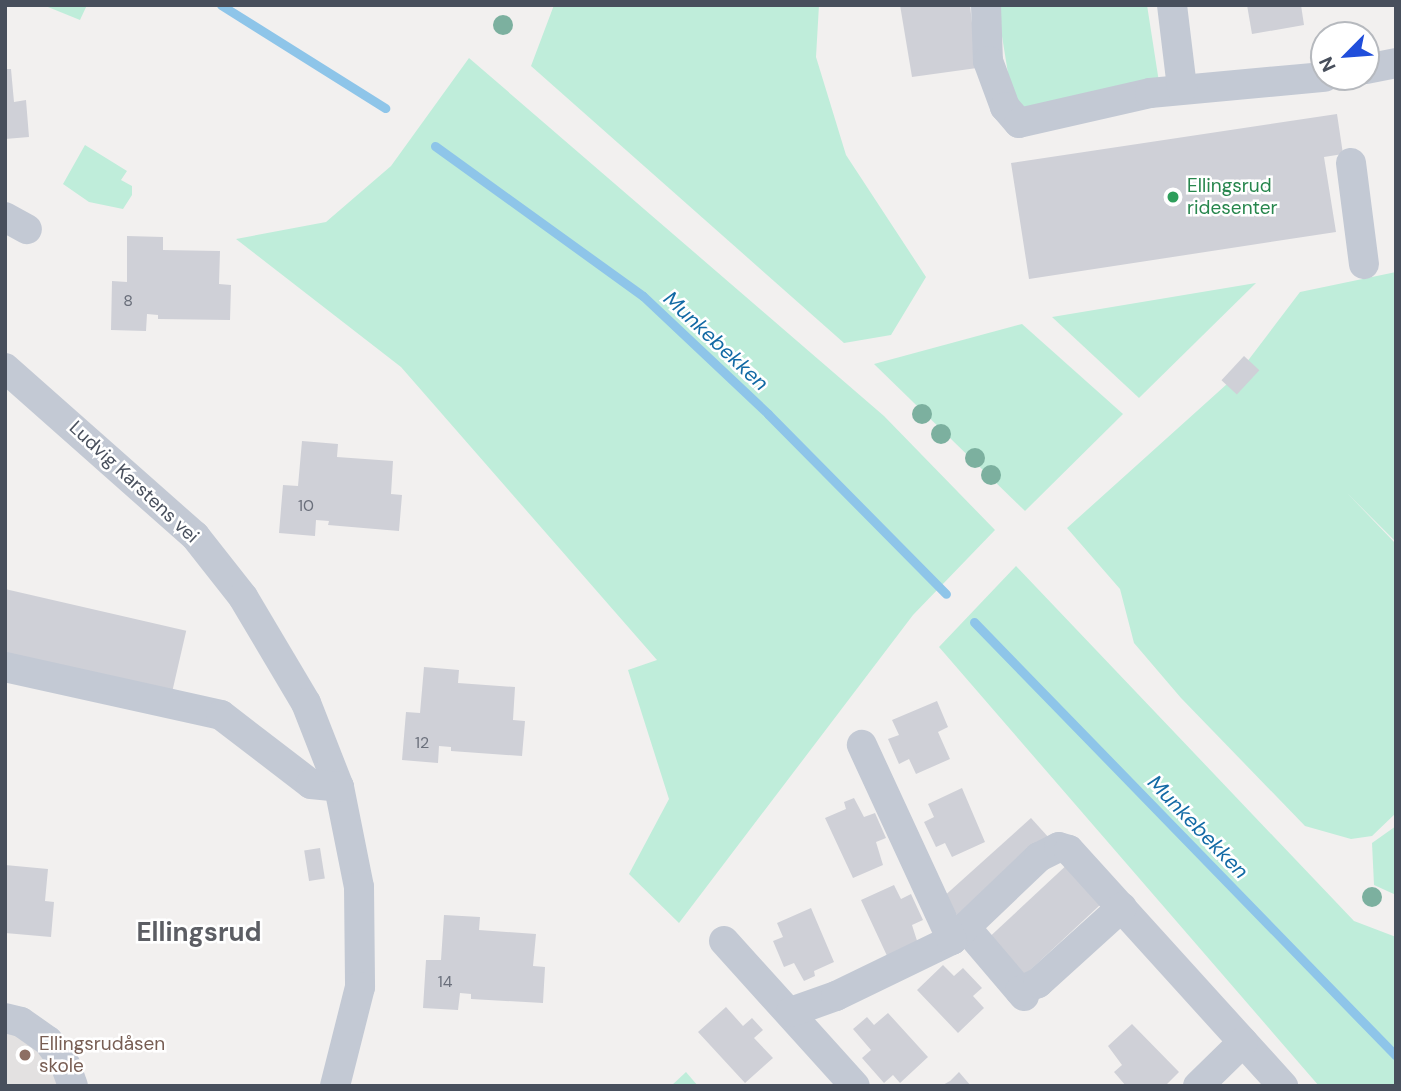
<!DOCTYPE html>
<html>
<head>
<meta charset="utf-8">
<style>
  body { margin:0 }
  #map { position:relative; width:1401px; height:1091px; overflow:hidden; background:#f2f0ef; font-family:"DM Sans",sans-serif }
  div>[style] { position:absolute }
  .education>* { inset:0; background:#e3e1e1 }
  .green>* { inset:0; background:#bfedda }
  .stream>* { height:9px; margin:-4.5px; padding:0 4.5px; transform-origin:4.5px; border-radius:4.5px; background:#8ec5e9 }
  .building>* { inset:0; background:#cfd0d7; transform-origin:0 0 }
  .minor>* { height:30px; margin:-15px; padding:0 15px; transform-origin:15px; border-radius:15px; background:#c3c9d4 }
  .trees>* { width:20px; height:20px; margin:-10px; border-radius:50%; background:#7cb09f }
  .dots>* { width:19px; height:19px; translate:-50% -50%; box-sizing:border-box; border:4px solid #fff; border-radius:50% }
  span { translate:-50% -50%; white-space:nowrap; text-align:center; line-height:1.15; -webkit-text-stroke:5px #fff; paint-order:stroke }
  .number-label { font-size:16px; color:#6a6f7b }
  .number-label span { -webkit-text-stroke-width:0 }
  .leisure-label { font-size:19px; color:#27864d }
  .left { translate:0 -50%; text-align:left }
  .street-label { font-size:19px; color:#484f5c }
  .education-label { font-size:19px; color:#785e54 }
  .water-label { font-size:21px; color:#126aa5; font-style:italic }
  .district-label { font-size:26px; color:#5c5e64; font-weight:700 }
  .frame { position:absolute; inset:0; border:7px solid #484f5c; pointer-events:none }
  .north { position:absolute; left:1310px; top:21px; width:70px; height:70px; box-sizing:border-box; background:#fff; border:2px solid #b6b9be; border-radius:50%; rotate:245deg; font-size:19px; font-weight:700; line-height:28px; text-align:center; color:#484f5c }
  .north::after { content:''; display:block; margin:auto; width:24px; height:32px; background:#204edb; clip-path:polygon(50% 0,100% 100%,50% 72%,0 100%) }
</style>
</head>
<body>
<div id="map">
  <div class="education">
    <div style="clip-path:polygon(5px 1029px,37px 1046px,62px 1086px,5px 1086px)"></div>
  </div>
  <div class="green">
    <div style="clip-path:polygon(43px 5px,87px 5px,80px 20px)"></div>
    <div style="clip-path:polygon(554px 5px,819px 5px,816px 57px,846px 155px,926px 277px,891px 335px,844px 343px,531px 66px)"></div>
    <div style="clip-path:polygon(997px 5px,1147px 5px,1161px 95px,1015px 117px)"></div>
    <div style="clip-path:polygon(469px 58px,884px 416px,995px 530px,913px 615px,679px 923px,629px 874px,669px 799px,628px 670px,657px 660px,401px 367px,236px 239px,326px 222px,391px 166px)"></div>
    <div style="clip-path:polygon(85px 145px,127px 171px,121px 180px,132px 186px,132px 195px,123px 209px,89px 202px,63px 184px)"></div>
    <div style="clip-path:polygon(1396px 272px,1396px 542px,1347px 493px,1396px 544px,1396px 813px,1372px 836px,1351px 839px,1305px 826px,1181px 698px,1134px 643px,1120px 589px,1067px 528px,1237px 375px,1300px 292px)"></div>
    <div style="clip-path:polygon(1256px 283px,1139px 398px,1052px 317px)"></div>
    <div style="clip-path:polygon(1022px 324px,1123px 414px,1025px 511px,874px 364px)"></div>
    <div style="clip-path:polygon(1016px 566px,1354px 921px,1396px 937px,1396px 1086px,1319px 1086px,939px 647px)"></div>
    <div style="clip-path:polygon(1396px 826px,1396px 895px,1374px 885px,1372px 843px)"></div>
    <div style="clip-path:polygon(686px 1072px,698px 1086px,671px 1086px)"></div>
  </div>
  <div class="stream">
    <div style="left:221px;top:5px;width:194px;rotate:32.1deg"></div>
    <div style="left:435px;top:146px;width:256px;rotate:35.8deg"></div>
    <div style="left:643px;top:296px;width:172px;rotate:43.3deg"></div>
    <div style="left:768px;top:414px;width:253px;rotate:45.3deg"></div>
    <div style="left:974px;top:622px;width:605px;rotate:45.8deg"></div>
  </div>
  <div class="building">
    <div style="clip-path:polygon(900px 5px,970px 5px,977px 68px,912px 77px)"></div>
    <div style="clip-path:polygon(1247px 5px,1301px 5px,1304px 25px,1252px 34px)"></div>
    <div style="clip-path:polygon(5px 69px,11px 69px,14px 102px,26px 100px,29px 137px,5px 139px)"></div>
    <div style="clip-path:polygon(1337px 114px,1343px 154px,1324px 157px,1336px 232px,1029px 279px,1011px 163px)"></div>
    <div style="clip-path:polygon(127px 236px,163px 237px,163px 250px,220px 251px,219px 284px,231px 285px,230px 320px,158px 319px,158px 315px,147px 314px,146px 331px,111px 330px,112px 281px,127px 282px)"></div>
    <div style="left:1244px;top:356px;width:21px;height:33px;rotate:43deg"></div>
    <div style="clip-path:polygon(302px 441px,338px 444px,337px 457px,393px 461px,391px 494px,402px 495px,399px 531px,328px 525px,329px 521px,316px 520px,315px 536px,279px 533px,283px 485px,298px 486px)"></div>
    <div style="left:5px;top:589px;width:186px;height:63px;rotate:13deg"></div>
    <div style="clip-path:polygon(424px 667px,459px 670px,458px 683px,515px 687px,513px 720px,525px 721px,522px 756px,451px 751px,451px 747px,439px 746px,438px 763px,402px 760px,406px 712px,420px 713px)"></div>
    <div style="clip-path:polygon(937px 701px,948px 727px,938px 732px,950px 759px,916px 774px,909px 759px,899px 764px,888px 739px,899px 735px,892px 720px)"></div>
    <div style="clip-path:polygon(962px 788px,985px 842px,952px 857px,945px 843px,936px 847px,924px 822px,934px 817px,928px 804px)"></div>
    <div style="clip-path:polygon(854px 798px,864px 817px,875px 813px,886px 838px,876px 842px,883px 865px,853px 878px,825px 818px,846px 809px,844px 802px)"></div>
    <div style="left:1031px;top:818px;width:28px;height:120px;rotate:48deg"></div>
    <div style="left:320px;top:848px;width:31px;height:16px;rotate:81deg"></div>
    <div style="left:1071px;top:861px;width:52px;height:120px;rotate:47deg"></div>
    <div style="clip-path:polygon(5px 865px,48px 869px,45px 901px,54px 902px,51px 937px,5px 933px)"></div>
    <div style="clip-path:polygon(894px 885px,901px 899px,911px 894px,923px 920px,912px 925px,919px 947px,889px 960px,861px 900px)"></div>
    <div style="clip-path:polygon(811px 908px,834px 962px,814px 971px,815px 976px,804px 981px,794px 963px,784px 967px,773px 941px,783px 937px,777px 923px)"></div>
    <div style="clip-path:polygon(444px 915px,480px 917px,479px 930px,536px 934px,533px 966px,545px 967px,543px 1003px,471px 999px,471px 994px,460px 993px,458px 1010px,423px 1008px,426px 960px,441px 960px)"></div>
    <div style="clip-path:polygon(943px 965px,954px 976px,963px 968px,982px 988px,973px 996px,984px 1008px,958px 1033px,917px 990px)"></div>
    <div style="clip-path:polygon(726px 1007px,743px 1026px,752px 1018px,763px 1030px,754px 1038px,773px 1058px,745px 1083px,698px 1032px)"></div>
    <div style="clip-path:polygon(888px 1013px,928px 1057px,900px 1083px,893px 1075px,884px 1083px,862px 1058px,871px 1050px,853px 1029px,867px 1017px,874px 1025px)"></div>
    <div style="clip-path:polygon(1132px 1024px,1179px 1072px,1165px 1086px,1126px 1086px,1114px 1072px,1122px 1065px,1108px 1046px)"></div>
    <div style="clip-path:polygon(959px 1072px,971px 1086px,941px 1086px,950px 1081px)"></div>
  </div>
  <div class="minor">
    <div style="left:986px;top:5px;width:56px;rotate:88deg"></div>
    <div style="left:988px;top:61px;width:49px;rotate:69.7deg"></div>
    <div style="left:1005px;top:107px;width:21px;rotate:49deg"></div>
    <div style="left:1019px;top:123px;width:134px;rotate:-12.9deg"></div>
    <div style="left:1150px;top:93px;width:175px;rotate:-5.3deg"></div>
    <div style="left:1172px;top:5px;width:84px;rotate:83.1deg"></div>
    <div style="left:1366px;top:69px;width:31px;rotate:-11deg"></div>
    <div style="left:1351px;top:163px;width:102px;rotate:82.7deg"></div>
    <div style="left:5px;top:217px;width:25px;rotate:29deg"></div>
    <div style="left:5px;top:368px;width:254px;rotate:41.5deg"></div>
    <div style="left:195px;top:536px;width:78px;rotate:51.8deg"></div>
    <div style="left:243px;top:597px;width:123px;rotate:59.3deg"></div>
    <div style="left:306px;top:703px;width:90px;rotate:68.6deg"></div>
    <div style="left:339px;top:787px;width:102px;rotate:78.7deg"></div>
    <div style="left:359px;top:887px;width:100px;rotate:89.4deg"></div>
    <div style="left:360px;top:987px;width:102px;rotate:104.2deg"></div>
    <div style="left:5px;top:667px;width:221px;rotate:12.5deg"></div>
    <div style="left:221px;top:715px;width:113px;rotate:37.5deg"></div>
    <div style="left:311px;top:784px;width:28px;rotate:6deg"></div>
    <div style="left:967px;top:929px;width:88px;rotate:49.6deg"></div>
    <div style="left:952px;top:940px;width:120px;rotate:-43.7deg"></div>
    <div style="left:1039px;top:857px;width:22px;rotate:-27deg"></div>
    <div style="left:1059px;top:847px;width:10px;rotate:17deg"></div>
    <div style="left:1069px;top:850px;width:319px;rotate:47.8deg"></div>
    <div style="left:724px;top:941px;width:195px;rotate:47.9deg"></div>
    <div style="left:1020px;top:991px;width:20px;rotate:-24deg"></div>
    <div style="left:1038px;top:983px;width:113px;rotate:-42.1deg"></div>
    <div style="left:791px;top:1012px;width:48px;rotate:-19.6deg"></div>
    <div style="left:836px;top:996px;width:129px;rotate:-25.8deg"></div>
    <div style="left:952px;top:940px;width:215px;rotate:-114.8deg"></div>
    <div style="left:5px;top:1018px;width:16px;rotate:14deg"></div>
    <div style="left:21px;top:1022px;width:33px;rotate:35deg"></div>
    <div style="left:48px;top:1041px;width:29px;rotate:54deg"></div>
    <div style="left:65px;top:1064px;width:23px;rotate:70deg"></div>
    <div style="left:1198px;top:1086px;width:63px;rotate:-44.4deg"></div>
  </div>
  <div class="trees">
    <div style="left:503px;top:25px"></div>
    <div style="left:922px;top:414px"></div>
    <div style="left:941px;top:434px"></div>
    <div style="left:975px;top:458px"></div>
    <div style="left:991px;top:475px"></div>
    <div style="left:1372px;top:897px"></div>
  </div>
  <div class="dots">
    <div style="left:1173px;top:197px;background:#2e9e5b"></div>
    <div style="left:25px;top:1055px;background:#8d6e63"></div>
  </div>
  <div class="number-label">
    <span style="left:128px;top:301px">8</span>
    <span style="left:306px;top:506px">10</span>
    <span style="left:422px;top:743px">12</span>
    <span style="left:445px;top:982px">14</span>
  </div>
  <div class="leisure-label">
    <span class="left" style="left:1187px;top:197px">Ellingsrud<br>ridesenter</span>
  </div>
  <div class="street-label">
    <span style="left:134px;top:482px;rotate:43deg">Ludvig Karstens vei</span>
  </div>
  <div class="education-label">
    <span class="left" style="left:39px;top:1055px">Ellingsrudåsen<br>skole</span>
  </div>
  <div class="water-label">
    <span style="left:716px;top:341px;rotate:43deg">Munkebekken</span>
    <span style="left:1198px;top:827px;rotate:46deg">Munkebekken</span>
  </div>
  <div class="district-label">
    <span style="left:199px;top:933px">Ellingsrud</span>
  </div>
  <div class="frame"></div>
  <div class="north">N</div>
</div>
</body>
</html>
